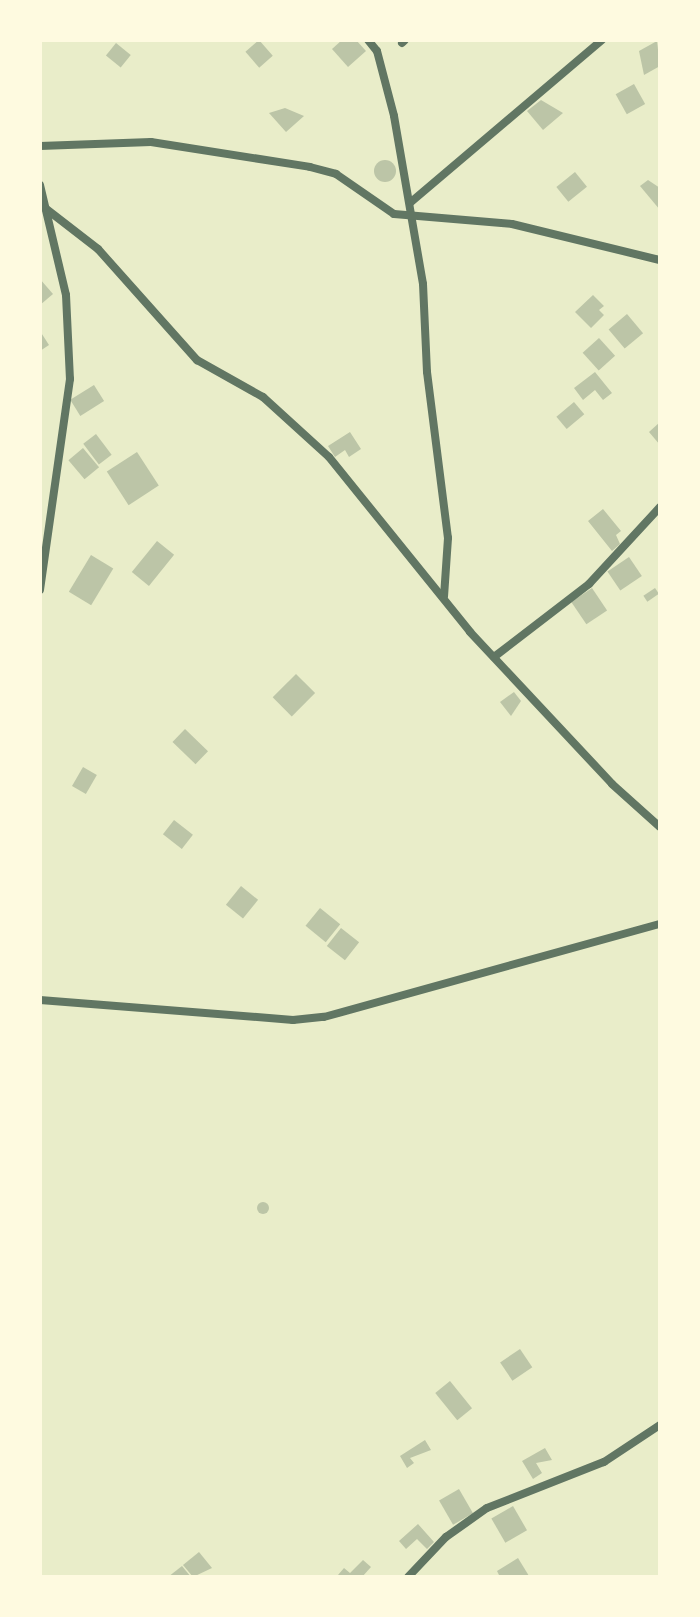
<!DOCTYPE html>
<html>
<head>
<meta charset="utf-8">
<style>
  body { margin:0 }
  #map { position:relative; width:700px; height:1617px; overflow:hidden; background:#e9edc9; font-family:"Open Sans",sans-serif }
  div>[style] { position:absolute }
  .building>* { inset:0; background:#bcc5a7; transform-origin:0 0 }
  .round { border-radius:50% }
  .minor>* { height:8px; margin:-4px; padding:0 4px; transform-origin:4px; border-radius:4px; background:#617663 }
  span { translate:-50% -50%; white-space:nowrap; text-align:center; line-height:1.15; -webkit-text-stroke:8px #fefae0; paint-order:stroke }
  .frame { position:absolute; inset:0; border:42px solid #fefae0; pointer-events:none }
</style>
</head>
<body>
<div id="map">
  <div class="building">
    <div style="left:259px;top:40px;width:21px;height:18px;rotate:49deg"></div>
    <div style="clip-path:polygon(342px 40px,356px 40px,366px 51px,348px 67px,332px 49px)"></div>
    <div style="clip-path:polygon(657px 41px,660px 66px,644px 75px,639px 51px)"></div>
    <div style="left:116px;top:43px;width:19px;height:16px;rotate:39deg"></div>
    <div style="left:634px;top:84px;width:23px;height:21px;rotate:61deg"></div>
    <div style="clip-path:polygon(541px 100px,563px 113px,543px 130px,527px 111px)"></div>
    <div style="clip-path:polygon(285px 108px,304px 116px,286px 132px,269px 113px)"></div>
    <div class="round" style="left:374px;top:160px;width:22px;height:22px"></div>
    <div style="left:575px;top:172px;width:19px;height:24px;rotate:51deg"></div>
    <div style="clip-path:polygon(648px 180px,660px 188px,660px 210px,640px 186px)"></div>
    <div style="clip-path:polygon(40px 279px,53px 294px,40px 305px)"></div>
    <div style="clip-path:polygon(593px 295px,604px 306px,599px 310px,604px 315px,591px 328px,575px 312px)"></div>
    <div style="left:627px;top:314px;width:25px;height:24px;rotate:50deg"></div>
    <div style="clip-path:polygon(40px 331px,49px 345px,40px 351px)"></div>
    <div style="left:599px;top:338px;width:24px;height:22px;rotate:48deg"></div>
    <div style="clip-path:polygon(595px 372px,612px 393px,603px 400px,595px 390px,583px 400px,574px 388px)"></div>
    <div style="left:94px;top:385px;width:19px;height:28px;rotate:58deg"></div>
    <div style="left:574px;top:402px;width:16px;height:23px;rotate:50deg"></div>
    <div style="clip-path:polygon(660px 422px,660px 445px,649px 432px)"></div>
    <div style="clip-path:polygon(350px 432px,361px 449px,349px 457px,345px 450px,335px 457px,328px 446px)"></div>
    <div style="left:96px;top:434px;width:26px;height:16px;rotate:53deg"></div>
    <div style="left:83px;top:448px;width:25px;height:19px;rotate:50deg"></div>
    <div style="left:137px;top:452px;width:40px;height:36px;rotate:57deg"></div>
    <div style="clip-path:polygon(603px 509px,621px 531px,616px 535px,620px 544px,612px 551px,588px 521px)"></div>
    <div style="left:157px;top:541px;width:22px;height:40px;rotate:39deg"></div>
    <div style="left:91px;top:555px;width:26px;height:43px;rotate:31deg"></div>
    <div style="left:629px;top:557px;width:23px;height:26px;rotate:56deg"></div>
    <div style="left:592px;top:588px;width:27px;height:25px;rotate:56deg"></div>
    <div style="left:655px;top:588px;width:7px;height:14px;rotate:56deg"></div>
    <div style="left:296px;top:674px;width:27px;height:33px;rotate:45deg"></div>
    <div style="clip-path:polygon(514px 692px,521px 701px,511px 716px,500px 702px)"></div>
    <div style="left:185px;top:729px;width:32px;height:18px;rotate:44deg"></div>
    <div style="left:83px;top:767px;width:16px;height:22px;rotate:30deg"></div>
    <div style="left:174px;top:820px;width:24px;height:18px;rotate:38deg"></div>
    <div style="left:241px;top:886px;width:22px;height:24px;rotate:39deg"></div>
    <div style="left:320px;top:908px;width:26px;height:23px;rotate:39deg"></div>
    <div style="left:341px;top:928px;width:23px;height:23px;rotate:38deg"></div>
    <div class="round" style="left:257px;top:1202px;width:12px;height:12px"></div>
    <div style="left:520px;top:1349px;width:22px;height:24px;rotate:56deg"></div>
    <div style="left:450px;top:1381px;width:35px;height:19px;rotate:51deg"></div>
    <div style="clip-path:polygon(425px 1440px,431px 1450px,410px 1458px,414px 1463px,407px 1468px,400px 1456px)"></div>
    <div style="clip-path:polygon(545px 1448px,552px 1460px,536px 1463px,542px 1473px,533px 1479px,522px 1461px)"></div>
    <div style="left:459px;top:1489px;width:28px;height:23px;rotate:60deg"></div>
    <div style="left:513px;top:1506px;width:28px;height:25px;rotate:60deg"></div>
    <div style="clip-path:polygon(418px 1524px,434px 1542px,427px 1549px,417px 1539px,406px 1549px,399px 1541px)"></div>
    <div style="clip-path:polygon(199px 1552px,212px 1568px,193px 1577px,183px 1565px)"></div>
    <div style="clip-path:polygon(518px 1558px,529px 1576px,500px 1577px,497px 1571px)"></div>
    <div style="clip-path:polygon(363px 1560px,371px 1567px,362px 1577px,338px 1575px,344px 1568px,350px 1573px)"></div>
    <div style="clip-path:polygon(182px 1566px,191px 1577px,168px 1577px)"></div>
  </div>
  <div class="minor">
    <div style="left:368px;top:40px;width:14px;rotate:51deg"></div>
    <div style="left:377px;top:51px;width:67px;rotate:75.3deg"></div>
    <div style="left:394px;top:116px;width:170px;rotate:80.2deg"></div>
    <div style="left:423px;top:284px;width:88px;rotate:87.4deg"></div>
    <div style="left:427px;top:372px;width:167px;rotate:82.8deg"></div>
    <div style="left:448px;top:538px;width:58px;rotate:93.9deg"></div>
    <div style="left:402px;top:43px;width:4px;rotate:-45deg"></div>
    <div style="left:40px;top:146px;width:111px;rotate:-2.1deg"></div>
    <div style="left:151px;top:142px;width:161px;rotate:8.9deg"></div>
    <div style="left:310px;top:167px;width:27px;rotate:15deg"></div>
    <div style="left:336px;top:174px;width:70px;rotate:34.6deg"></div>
    <div style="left:394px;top:214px;width:118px;rotate:4.8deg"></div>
    <div style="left:512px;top:224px;width:152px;rotate:13.7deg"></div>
    <div style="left:40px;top:185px;width:113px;rotate:76.7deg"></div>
    <div style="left:66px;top:295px;width:84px;rotate:87.3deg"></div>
    <div style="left:70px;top:379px;width:213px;rotate:98.1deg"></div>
    <div style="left:411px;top:202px;width:250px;rotate:-40.3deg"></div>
    <div style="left:45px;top:208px;width:67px;rotate:37.7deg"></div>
    <div style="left:98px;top:249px;width:149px;rotate:48.3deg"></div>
    <div style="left:197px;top:360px;width:76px;rotate:29.3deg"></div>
    <div style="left:263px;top:397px;width:89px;rotate:42.3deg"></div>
    <div style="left:329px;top:457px;width:225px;rotate:51.1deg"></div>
    <div style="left:470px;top:632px;width:208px;rotate:46.9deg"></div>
    <div style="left:612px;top:784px;width:64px;rotate:41.9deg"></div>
    <div style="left:494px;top:657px;width:120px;rotate:-37.5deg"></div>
    <div style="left:589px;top:584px;width:105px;rotate:-47.3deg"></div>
    <div style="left:40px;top:1000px;width:254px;rotate:4.5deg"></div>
    <div style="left:293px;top:1020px;width:31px;rotate:-6deg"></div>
    <div style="left:324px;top:1017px;width:349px;rotate:-15.5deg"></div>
    <div style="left:408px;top:1577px;width:55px;rotate:-46.5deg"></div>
    <div style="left:446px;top:1537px;width:50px;rotate:-35.3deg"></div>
    <div style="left:487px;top:1508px;width:126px;rotate:-21.5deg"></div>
    <div style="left:604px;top:1462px;width:67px;rotate:-33.5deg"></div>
  </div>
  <div class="frame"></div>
</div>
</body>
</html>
